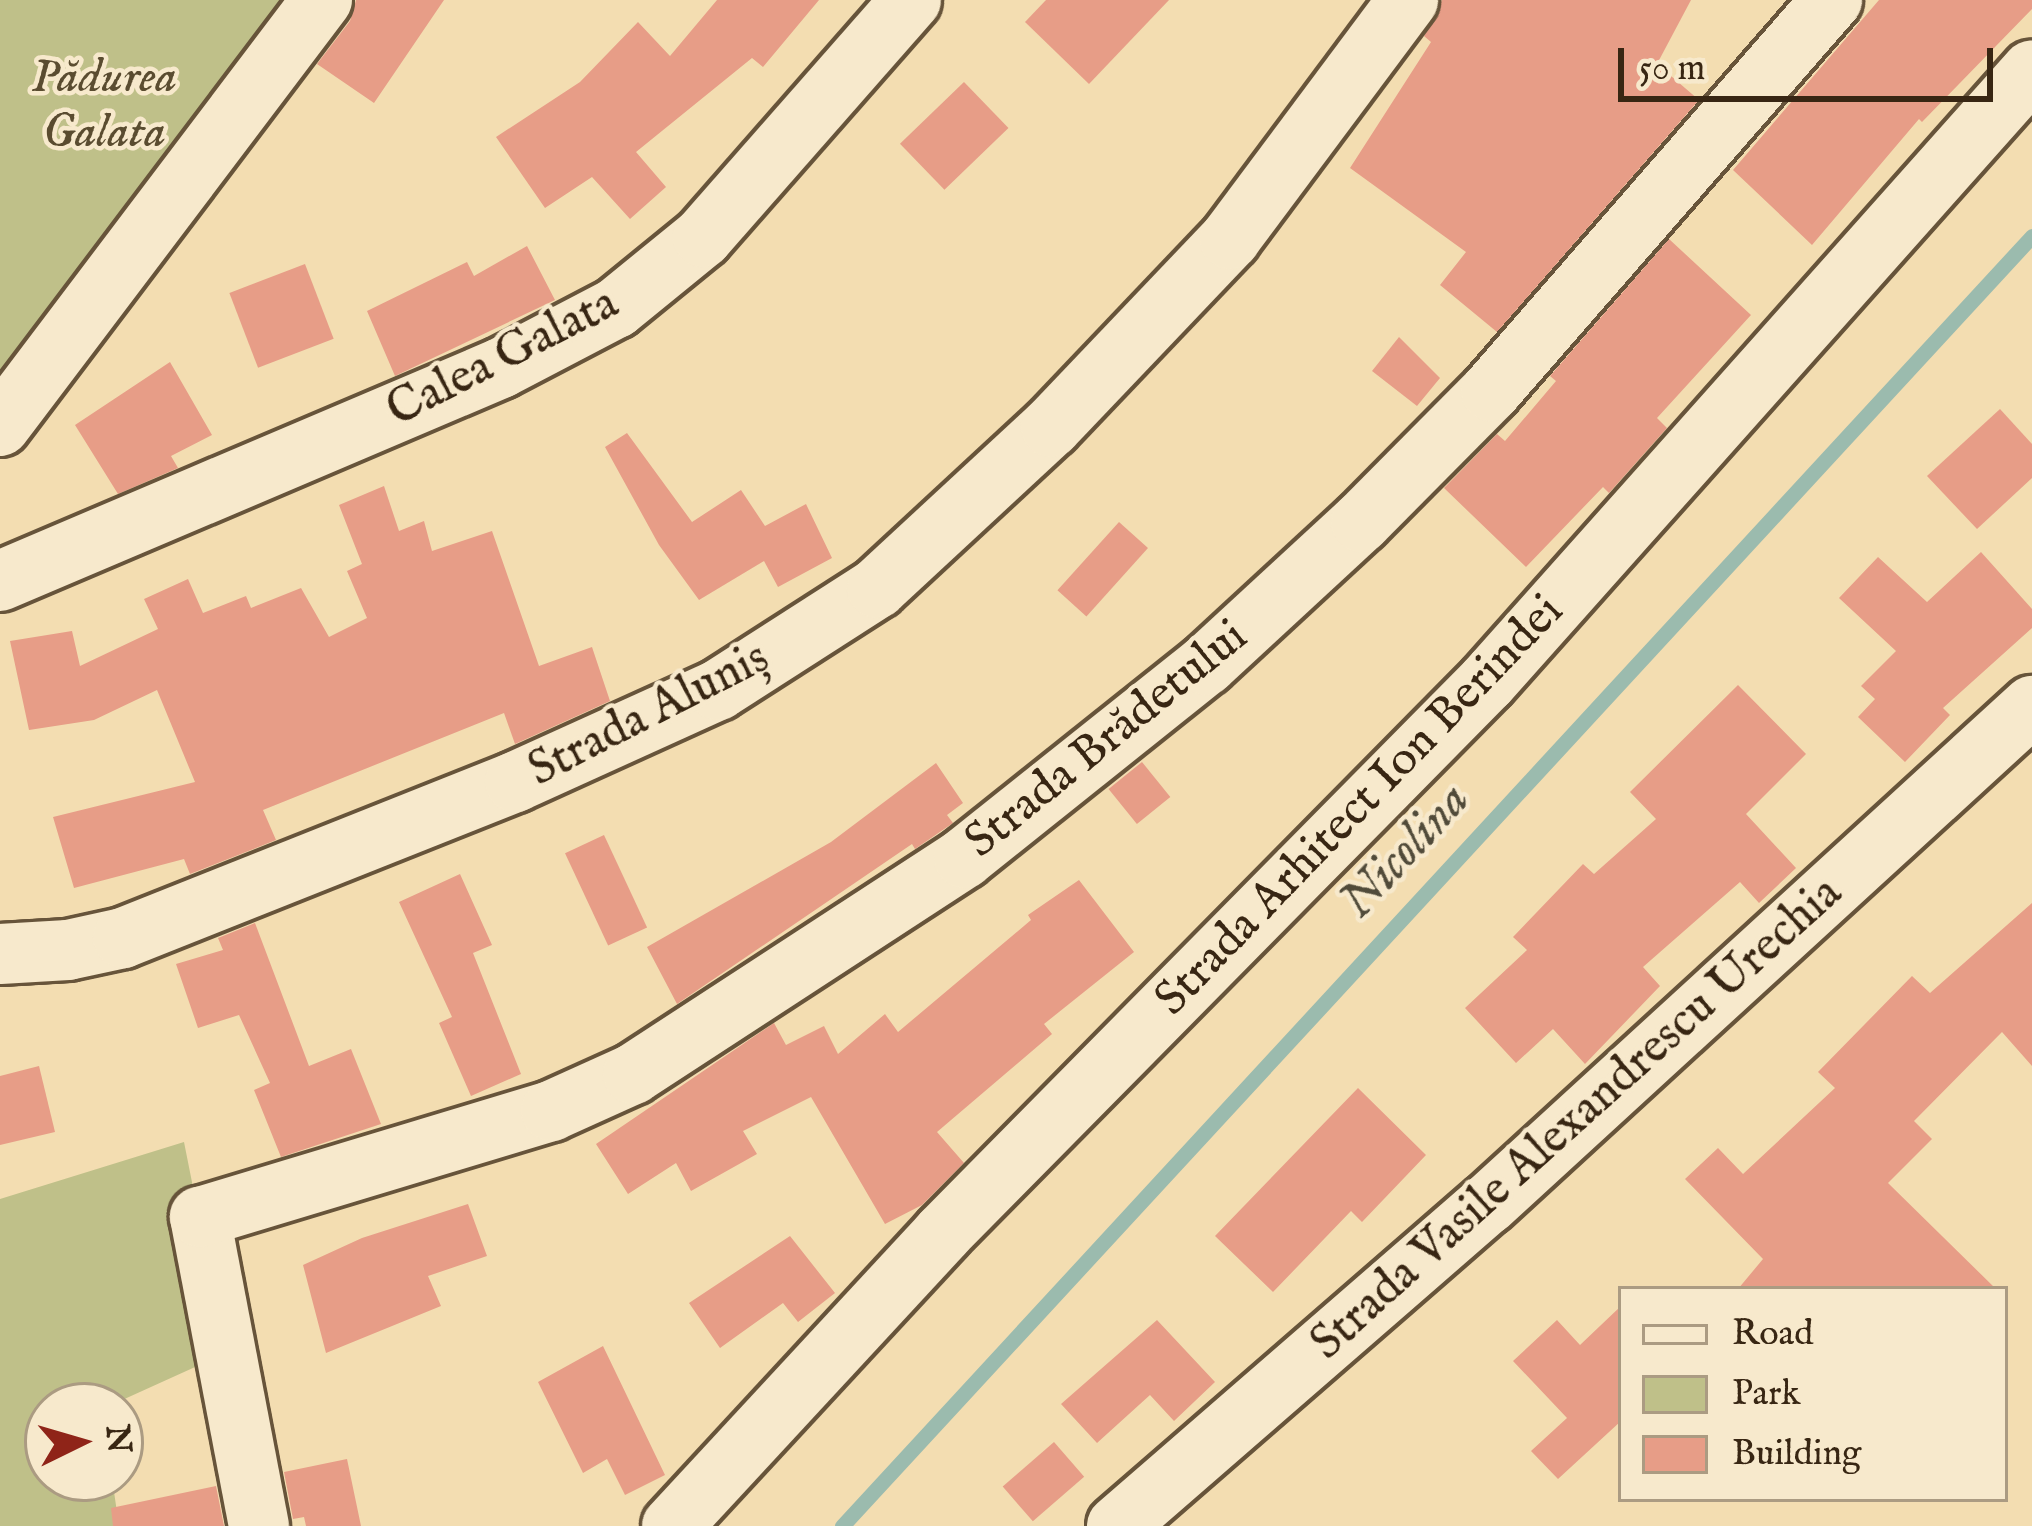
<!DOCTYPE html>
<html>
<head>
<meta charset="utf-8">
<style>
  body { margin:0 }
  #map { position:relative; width:2032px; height:1526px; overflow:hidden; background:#f3ddb1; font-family:"IM FELL English",serif }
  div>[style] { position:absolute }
  .green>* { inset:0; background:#bfc089 }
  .stream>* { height:15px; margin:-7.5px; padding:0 7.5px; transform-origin:7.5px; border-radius:7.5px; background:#9bbbae }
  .building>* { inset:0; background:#e79d87; transform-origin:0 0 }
  .roads { filter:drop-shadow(3px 0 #67543a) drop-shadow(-3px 0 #67543a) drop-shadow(0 3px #67543a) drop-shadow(0 -3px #67543a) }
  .minor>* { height:60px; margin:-30px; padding:0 30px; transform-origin:30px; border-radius:30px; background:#f7e9cc }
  span { translate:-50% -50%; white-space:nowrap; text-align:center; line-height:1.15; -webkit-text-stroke:9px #f7e9cc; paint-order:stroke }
  .park-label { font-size:48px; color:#5a4c30; font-style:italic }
  .street-label { font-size:48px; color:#382613 }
  .water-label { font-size:51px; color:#514b3a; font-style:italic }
  .legend { position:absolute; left:1618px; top:1286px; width:390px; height:216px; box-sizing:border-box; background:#f7e9cc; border:3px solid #ab9b82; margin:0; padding:15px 21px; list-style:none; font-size:36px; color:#382613 }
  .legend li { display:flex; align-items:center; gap:24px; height:60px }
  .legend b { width:60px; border:3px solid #ab9b82 }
  .north { position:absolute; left:24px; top:1382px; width:120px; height:120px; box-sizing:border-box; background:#f7e9cc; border:3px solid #ab9b82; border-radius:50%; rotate:85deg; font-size:33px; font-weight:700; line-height:48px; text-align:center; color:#382613 }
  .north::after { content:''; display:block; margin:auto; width:42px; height:54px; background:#8f2418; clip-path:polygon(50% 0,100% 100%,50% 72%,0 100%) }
  .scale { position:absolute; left:1618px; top:48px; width:375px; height:54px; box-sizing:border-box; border:6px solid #382613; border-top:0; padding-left:15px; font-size:36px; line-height:42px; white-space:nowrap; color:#382613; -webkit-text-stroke:9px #f7e9cc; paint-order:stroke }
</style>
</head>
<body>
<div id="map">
  <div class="green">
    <div style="clip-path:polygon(0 0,315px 0,0 415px)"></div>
    <div style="clip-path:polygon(184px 1142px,226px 1353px,109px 1406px,48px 1406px,48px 1478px,112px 1478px,119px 1526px,0 1526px,0 1199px)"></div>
  </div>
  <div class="stream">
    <div style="left:842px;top:1526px;width:1755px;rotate:-47.31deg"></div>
  </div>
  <div class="building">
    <div style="clip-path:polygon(356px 0,444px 0,374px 103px,317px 64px,350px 21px)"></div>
    <div style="clip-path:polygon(717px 0,819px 0,763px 67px,752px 58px,636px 152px,666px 187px,630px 219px,592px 177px,545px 208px,496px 137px,580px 82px,638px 22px,670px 56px)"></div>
    <div style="clip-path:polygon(1046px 0,1169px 0,1089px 84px,1025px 22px)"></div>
    <div style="clip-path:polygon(1442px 0,1691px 0,1657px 64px,1699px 100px,1497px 332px,1440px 285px,1466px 252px,1350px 168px,1431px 42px,1424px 36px)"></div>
    <div style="clip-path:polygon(1879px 0,2032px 0,2032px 9px,1922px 122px,1919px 119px,1812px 245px,1733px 170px)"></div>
    <div style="left:964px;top:82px;width:64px;height:89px;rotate:46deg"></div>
    <div style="clip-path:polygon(1669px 239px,1751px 315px,1657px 418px,1667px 428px,1609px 493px,1603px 487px,1526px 567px,1444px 488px,1497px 434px,1505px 441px,1556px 381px,1550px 376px)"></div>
    <div style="clip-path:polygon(527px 246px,555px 300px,395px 376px,367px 311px,467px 262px,474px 276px)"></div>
    <div style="left:305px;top:264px;width:80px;height:81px;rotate:69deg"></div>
    <div style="clip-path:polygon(1399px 337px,1440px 378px,1417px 406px,1372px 371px)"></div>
    <div style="clip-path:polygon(170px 362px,212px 435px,171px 456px,178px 468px,118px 494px,75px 425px)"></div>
    <div style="clip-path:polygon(2000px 409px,2032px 444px,2032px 478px,1977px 529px,1927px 476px)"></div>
    <div style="clip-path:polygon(627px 433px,692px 522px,741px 490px,765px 526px,806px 504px,832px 558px,778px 587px,764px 561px,699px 600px,659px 545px,605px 447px)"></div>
    <div style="clip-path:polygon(384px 486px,399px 531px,424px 521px,432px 551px,492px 531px,539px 666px,592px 647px,610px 701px,515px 744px,504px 713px,263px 810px,276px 840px,190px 874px,184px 859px,74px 888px,53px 817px,195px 782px,157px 690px,94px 720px,29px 730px,10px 641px,72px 631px,80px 666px,158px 629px,144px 599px,188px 579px,203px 613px,246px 596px,251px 608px,301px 588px,329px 637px,367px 618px,347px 571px,362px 564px,339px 505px)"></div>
    <div style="left:1119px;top:522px;width:39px;height:92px;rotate:42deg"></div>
    <div style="clip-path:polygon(1981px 552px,2032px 609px,2032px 628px,1943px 708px,1950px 715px,1905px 762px,1858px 717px,1875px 699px,1861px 686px,1896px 651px,1839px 598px,1878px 557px,1927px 602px)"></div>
    <div style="clip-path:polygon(1738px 685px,1806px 754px,1746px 814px,1796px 868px,1759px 903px,1740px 882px,1643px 967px,1660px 986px,1585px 1064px,1553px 1029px,1516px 1063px,1465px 1008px,1527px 950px,1513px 937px,1583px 864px,1594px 874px,1656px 819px,1630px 792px)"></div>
    <div style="left:1142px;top:762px;width:45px;height:43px;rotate:51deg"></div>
    <div style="clip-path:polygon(936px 763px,963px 803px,947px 815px,953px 823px,915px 849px,912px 844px,677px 1004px,647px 947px,831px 842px)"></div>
    <div style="left:604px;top:835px;width:102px;height:43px;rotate:65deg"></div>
    <div style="clip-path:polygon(460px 874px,492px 945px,473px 953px,521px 1074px,471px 1096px,439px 1023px,452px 1017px,399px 902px)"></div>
    <div style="clip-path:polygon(1079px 880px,1134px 952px,1044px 1024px,1052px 1034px,937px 1132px,964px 1163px,922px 1205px,885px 1224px,811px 1097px,743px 1131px,757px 1154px,691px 1191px,676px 1163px,628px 1194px,596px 1144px,774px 1023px,786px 1045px,824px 1026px,838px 1054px,885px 1014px,898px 1032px,1031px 920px,1028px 915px)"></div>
    <div style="clip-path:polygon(2032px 903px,2032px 1066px,2002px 1032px,1914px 1121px,1932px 1139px,1888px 1183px,1996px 1289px,1738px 1289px,1763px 1259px,1685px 1179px,1718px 1148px,1743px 1174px,1835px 1088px,1818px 1072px,1912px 976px,1930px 993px)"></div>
    <div style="clip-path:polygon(255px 923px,309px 1066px,351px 1049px,381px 1124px,281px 1157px,254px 1090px,270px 1083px,239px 1015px,198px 1028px,176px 964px,223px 950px,218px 938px)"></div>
    <div style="clip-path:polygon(39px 1066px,55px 1132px,0 1145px,0 1076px)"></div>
    <div style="clip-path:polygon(1358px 1088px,1426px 1155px,1362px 1222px,1351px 1211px,1273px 1292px,1215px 1236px)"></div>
    <div style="clip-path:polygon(468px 1204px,487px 1256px,428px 1276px,441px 1306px,326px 1353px,303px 1265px,362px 1238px)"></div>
    <div style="clip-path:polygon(790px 1236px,835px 1293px,798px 1322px,783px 1303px,720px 1348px,689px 1303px)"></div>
    <div style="clip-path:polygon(1621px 1306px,1621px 1421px,1558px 1479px,1531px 1451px,1567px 1418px,1513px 1361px,1557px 1320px,1580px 1345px)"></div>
    <div style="clip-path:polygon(1157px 1320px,1215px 1382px,1174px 1421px,1150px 1395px,1097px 1443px,1061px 1404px)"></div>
    <div style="clip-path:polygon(603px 1346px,665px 1475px,625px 1495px,607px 1459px,583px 1473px,538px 1382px)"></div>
    <div style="left:1054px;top:1442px;width:46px;height:68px;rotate:49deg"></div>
    <div style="clip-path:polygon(347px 1459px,361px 1526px,306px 1526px,304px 1517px,293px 1519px,284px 1472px)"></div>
    <div style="clip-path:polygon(216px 1486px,224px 1526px,113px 1526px,111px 1508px)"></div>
  </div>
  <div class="roads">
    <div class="minor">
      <div style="left:0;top:426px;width:534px;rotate:-52.92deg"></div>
      <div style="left:0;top:581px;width:544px;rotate:-23.03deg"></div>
      <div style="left:501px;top:368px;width:130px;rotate:-27.6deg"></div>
      <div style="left:616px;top:308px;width:112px;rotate:-39.2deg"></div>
      <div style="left:703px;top:237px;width:315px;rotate:-48.7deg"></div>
      <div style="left:0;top:954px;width:68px;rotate:-3.4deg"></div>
      <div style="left:68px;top:950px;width:56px;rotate:-12.3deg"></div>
      <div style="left:123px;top:938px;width:422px;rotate:-21.7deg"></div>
      <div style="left:515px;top:782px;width:223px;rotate:-24.4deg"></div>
      <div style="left:718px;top:690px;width:189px;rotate:-32.7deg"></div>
      <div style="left:877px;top:588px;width:237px;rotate:-42.8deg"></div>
      <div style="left:1051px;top:427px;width:260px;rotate:-46.4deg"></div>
      <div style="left:1230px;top:239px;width:298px;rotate:-53.3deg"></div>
      <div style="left:259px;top:1526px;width:315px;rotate:-100.8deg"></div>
      <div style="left:200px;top:1217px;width:367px;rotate:-16.8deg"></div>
      <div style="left:551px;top:1111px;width:90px;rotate:-24.3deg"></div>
      <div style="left:633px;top:1074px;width:395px;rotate:-33.1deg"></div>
      <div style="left:964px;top:858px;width:310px;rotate:-38.6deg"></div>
      <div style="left:1206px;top:665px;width:211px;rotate:-42.7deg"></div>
      <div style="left:1361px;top:522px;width:185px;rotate:-45.2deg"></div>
      <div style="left:1491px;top:391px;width:519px;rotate:-48.91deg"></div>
      <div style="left:672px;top:1526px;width:398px;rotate:-47.2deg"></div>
      <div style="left:942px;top:1234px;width:776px;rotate:-45.37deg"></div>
      <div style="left:1487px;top:682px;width:819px;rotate:-48.31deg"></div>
      <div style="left:1117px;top:1526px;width:491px;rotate:-41deg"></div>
      <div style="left:1488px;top:1204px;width:738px;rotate:-42.47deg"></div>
    </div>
  </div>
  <div class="park-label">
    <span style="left:104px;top:106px">Pădurea<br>Galata</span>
  </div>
  <div class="street-label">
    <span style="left:503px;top:358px;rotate:-27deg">Calea Galata</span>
    <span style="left:649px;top:715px;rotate:-27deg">Strada Aluniș</span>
    <span style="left:1107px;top:740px;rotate:-39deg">Strada Brădetului</span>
    <span style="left:1360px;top:806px;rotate:-46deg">Strada Arhitect Ion Berindei</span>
    <span style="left:1577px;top:1119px;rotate:-42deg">Strada Vasile Alexandrescu Urechia</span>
  </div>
  <div class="water-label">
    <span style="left:1406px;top:852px;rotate:-47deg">Nicolina</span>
  </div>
  <ul class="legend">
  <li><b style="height:15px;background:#f7e9cc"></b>Road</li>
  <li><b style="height:33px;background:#bfc089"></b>Park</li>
  <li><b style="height:33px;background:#e79d87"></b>Building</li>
  </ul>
  <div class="north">N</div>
  <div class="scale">50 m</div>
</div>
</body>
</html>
